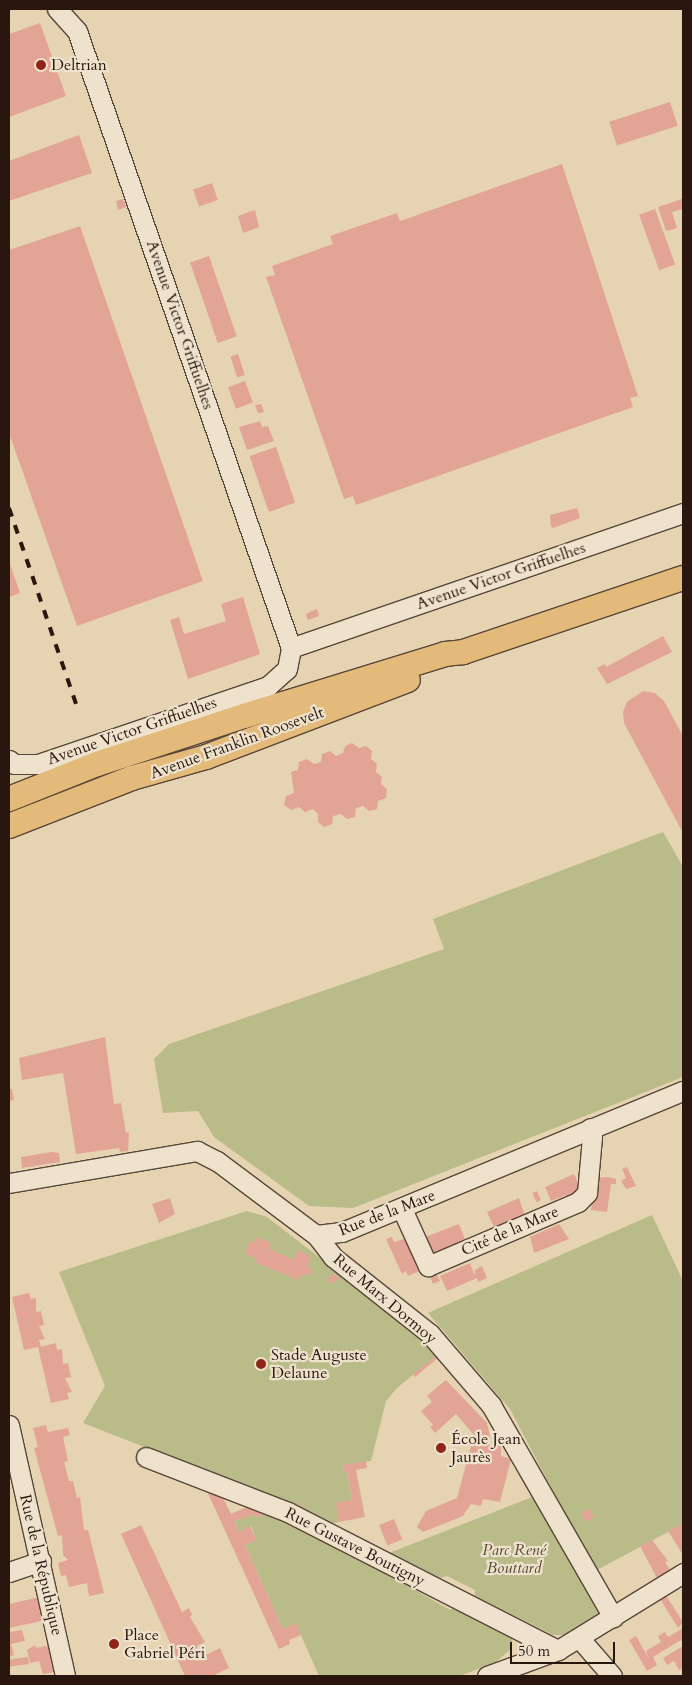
<!DOCTYPE html>
<html>
<head>
<meta charset="utf-8">
<style>
  body { margin:0 }
  #map { position:relative; width:692px; height:1685px; overflow:hidden; background:#e6d3b2; font-family:Cardo,serif }
  div>[style] { position:absolute }
  .green>* { inset:0; background:#b9bb89 }
  .building>* { inset:0; background:#e2a595; transform-origin:0 0 }
  .roads { filter:drop-shadow(1px 0 #584638) drop-shadow(-1px 0 #584638) drop-shadow(0 1px #584638) drop-shadow(0 -1px #584638) }
  .minor>* { height:19px; margin:-9.5px; padding:0 9.5px; transform-origin:9.5px; border-radius:9.5px; background:#efe2cd }
  .major>* { height:24px; margin:-12px; padding:0 12px; transform-origin:12px; border-radius:12px; background:#e3ba79 }
  .rail>* { height:4px; margin-top:-2px; transform-origin:0; background:repeating-linear-gradient(90deg,#29170f 0 9px,transparent 0 18px) }
  .dots>* { width:14px; height:14px; translate:-50% -50%; box-sizing:border-box; border:2px solid #efe2cd; border-radius:50% }
  span { translate:-50% -50%; white-space:nowrap; text-align:center; line-height:1.15; -webkit-text-stroke:4.5px #efe2cd; paint-order:stroke }
  .poi-label { font-size:16px; color:#29170f }
  .left { translate:0 -50%; text-align:left }
  .street-label { font-size:16px; color:#29170f }
  .park-label { font-size:16px; color:#544834; font-style:italic }
  .frame { position:absolute; inset:0; border:10px solid #29170f; pointer-events:none }
  .scale { position:absolute; left:510px; top:1642px; width:105px; height:22px; box-sizing:border-box; border:2px solid #29170f; border-top:0; padding-left:6px; font-size:15px; line-height:18px; white-space:nowrap; color:#29170f; -webkit-text-stroke:4px #efe2cd; paint-order:stroke }
</style>
</head>
<body>
<div id="map">
  <div class="green">
    <div style="clip-path:polygon(663px 832px,683px 867px,683px 1077px,353px 1208px,309px 1206px,214px 1137px,198px 1111px,163px 1113px,154px 1059px,169px 1044px,444px 949px,433px 919px)"></div>
    <div style="clip-path:polygon(247px 1211px,267px 1217px,411px 1328px,437px 1355px,397px 1388px,386px 1401px,371px 1461px,342px 1466px,344px 1472px,347px 1472px,352px 1500px,339px 1522px,330px 1524px,290px 1504px,83px 1423px,105px 1386px,59px 1272px)"></div>
    <div style="clip-path:polygon(652px 1215px,683px 1281px,683px 1524px,595px 1571px,510px 1409px,428px 1313px)"></div>
    <div style="clip-path:polygon(535px 1496px,599px 1613px,567px 1635px,553px 1635px,475px 1596px,475px 1590px,447px 1576px,440px 1578px,389px 1553px)"></div>
    <div style="clip-path:polygon(262px 1511px,415px 1584px,415px 1590px,450px 1610px,457px 1606px,512px 1634px,512px 1648px,495px 1663px,459px 1676px,319px 1676px,296px 1624px,283px 1629px,245px 1545px,257px 1540px,251px 1526px,239px 1532px,234px 1521px,252px 1515px,260px 1517px)"></div>
  </div>
  <div class="building">
    <div style="clip-path:polygon(40px 23px,66px 96px,9px 117px,9px 34px)"></div>
    <div style="left:670px;top:102px;width:25px;height:64px;rotate:72deg"></div>
    <div style="clip-path:polygon(79px 135px,92px 173px,9px 201px,9px 161px)"></div>
    <div style="clip-path:polygon(562px 164px,638px 396px,630px 398px,633px 407px,356px 505px,353px 496px,344px 499px,266px 277px,275px 275px,272px 266px,333px 244px,330px 236px,397px 213px,400px 221px)"></div>
    <div style="left:212px;top:183px;width:18px;height:20px;rotate:71deg"></div>
    <div style="clip-path:polygon(123px 199px,126px 207px,118px 210px,116px 201px)"></div>
    <div style="clip-path:polygon(682px 199px,683px 209px,672px 212px,677px 228px,666px 231px,658px 207px)"></div>
    <div style="left:655px;top:209px;width:59px;height:17px;rotate:70deg"></div>
    <div style="clip-path:polygon(255px 210px,259px 227px,243px 233px,238px 216px)"></div>
    <div style="clip-path:polygon(80px 226px,203px 581px,77px 626px,9px 433px,9px 250px)"></div>
    <div style="left:209px;top:256px;width:85px;height:20px;rotate:71deg"></div>
    <div style="left:238px;top:354px;width:22px;height:8px;rotate:72deg"></div>
    <div style="left:245px;top:381px;width:23px;height:18px;rotate:70deg"></div>
    <div style="clip-path:polygon(261px 404px,264px 412px,258px 413px,255px 405px)"></div>
    <div style="clip-path:polygon(260px 421px,262px 427px,268px 426px,274px 441px,247px 450px,239px 427px)"></div>
    <div style="left:276px;top:447px;width:59px;height:28px;rotate:71deg"></div>
    <div style="clip-path:polygon(577px 508px,580px 518px,553px 528px,551px 526px,550px 515px)"></div>
    <div style="clip-path:polygon(9px 561px,20px 593px,9px 597px)"></div>
    <div style="clip-path:polygon(243px 597px,260px 654px,188px 679px,170px 620px,179px 617px,184px 634px,226px 621px,221px 604px)"></div>
    <div style="clip-path:polygon(317px 609px,319px 616px,308px 620px,306px 614px)"></div>
    <div style="clip-path:polygon(663px 636px,672px 652px,607px 684px,597px 668px,605px 664px,606px 667px)"></div>
    <div style="clip-path:polygon(643px 691px,655px 693px,664px 701px,683px 736px,683px 833px,624px 723px,623px 712px,627px 702px)"></div>
    <div style="clip-path:polygon(352px 743px,359px 748px,366px 746px,372px 751px,371px 759px,377px 764px,376px 772px,382px 777px,381px 784px,387px 789px,386px 798px,378px 801px,377px 809px,369px 811px,363px 806px,356px 808px,355px 817px,347px 819px,341px 814px,333px 816px,332px 824px,324px 827px,318px 822px,318px 814px,313px 809px,305px 812px,299px 807px,291px 810px,284px 805px,286px 796px,294px 793px,291px 772px,298px 770px,299px 762px,307px 759px,314px 764px,321px 762px,322px 754px,330px 751px,336px 756px,343px 753px,345px 746px)"></div>
    <div style="clip-path:polygon(105px 1037px,114px 1104px,121px 1103px,126px 1133px,129px 1132px,128px 1151px,120px 1152px,119px 1148px,76px 1154px,63px 1073px,22px 1080px,19px 1058px)"></div>
    <div style="clip-path:polygon(9px 1089px,12px 1089px,14px 1100px,9px 1101px)"></div>
    <div style="clip-path:polygon(52px 1152px,59px 1153px,60px 1162px,22px 1168px,21px 1157px)"></div>
    <div style="clip-path:polygon(627px 1167px,636px 1186px,626px 1189px,621px 1181px,626px 1178px,622px 1169px)"></div>
    <div style="clip-path:polygon(574px 1174px,581px 1189px,575px 1191px,577px 1196px,568px 1200px,566px 1195px,551px 1201px,545px 1187px)"></div>
    <div style="clip-path:polygon(607px 1177px,616px 1179px,616px 1184px,611px 1184px,607px 1212px,591px 1210px,596px 1178px)"></div>
    <div style="left:537px;top:1191px;width:10px;height:5px;rotate:66deg"></div>
    <div style="clip-path:polygon(170px 1198px,175px 1214px,159px 1223px,152px 1204px)"></div>
    <div style="clip-path:polygon(519px 1198px,526px 1219px,511px 1226px,509px 1220px,494px 1227px,487px 1212px)"></div>
    <div style="left:459px;top:1224px;width:22px;height:35px;rotate:69deg"></div>
    <div style="clip-path:polygon(559px 1224px,569px 1239px,534px 1253px,530px 1237px)"></div>
    <div style="clip-path:polygon(257px 1237px,267px 1241px,271px 1245px,269px 1249px,294px 1260px,297px 1250px,311px 1256px,307px 1266px,312px 1269px,311px 1274px,302px 1275px,298px 1280px,256px 1263px,257px 1260px,245px 1253px,250px 1241px,255px 1242px)"></div>
    <div style="clip-path:polygon(392px 1237px,394px 1242px,410px 1237px,422px 1270px,408px 1276px,406px 1271px,402px 1274px,386px 1239px)"></div>
    <div style="clip-path:polygon(470px 1263px,475px 1276px,475px 1270px,482px 1266px,487px 1278px,478px 1282px,477px 1278px,447px 1291px,440px 1276px)"></div>
    <div style="clip-path:polygon(434px 1269px,440px 1281px,433px 1284px,428px 1271px)"></div>
    <div style="clip-path:polygon(333px 1273px,339px 1277px,333px 1284px,327px 1280px)"></div>
    <div style="clip-path:polygon(29px 1293px,31px 1299px,36px 1298px,36px 1312px,41px 1311px,44px 1325px,39px 1326px,45px 1339px,39px 1340px,41px 1347px,56px 1343px,57px 1350px,62px 1349px,63px 1364px,68px 1363px,71px 1377px,65px 1378px,72px 1392px,67px 1393px,69px 1399px,51px 1403px,38px 1347px,24px 1350px,12px 1297px)"></div>
    <div style="clip-path:polygon(437px 1355px,439px 1357px,415px 1377px,413px 1374px)"></div>
    <div style="clip-path:polygon(446px 1380px,487px 1423px,490px 1437px,488px 1445px,501px 1446px,501px 1456px,511px 1459px,500px 1502px,483px 1499px,481px 1506px,471px 1504px,463px 1516px,423px 1532px,417px 1527px,426px 1511px,457px 1498px,474px 1435px,456px 1414px,435px 1433px,430px 1427px,433px 1425px,421px 1411px,432px 1402px,427px 1396px)"></div>
    <div style="clip-path:polygon(46px 1425px,48px 1432px,68px 1428px,70px 1435px,63px 1437px,68px 1461px,64px 1462px,69px 1481px,73px 1481px,77px 1498px,80px 1497px,84px 1530px,88px 1530px,104px 1593px,89px 1596px,87px 1583px,69px 1587px,66px 1575px,61px 1576px,58px 1563px,68px 1560px,63px 1555px,62px 1535px,58px 1536px,34px 1448px,38px 1447px,33px 1428px)"></div>
    <div style="clip-path:polygon(366px 1461px,367px 1468px,356px 1470px,365px 1517px,339px 1522px,336px 1503px,352px 1500px,347px 1472px,344px 1472px,342px 1465px)"></div>
    <div style="clip-path:polygon(206px 1489px,222px 1496px,231px 1514px,249px 1506px,262px 1511px,260px 1517px,252px 1515px,234px 1521px,239px 1532px,250px 1526px,257px 1540px,245px 1545px,283px 1629px,296px 1623px,301px 1635px,289px 1640px,290px 1644px,279px 1649px)"></div>
    <div style="clip-path:polygon(590px 1509px,594px 1517px,586px 1522px,581px 1513px)"></div>
    <div style="left:394px;top:1519px;width:22px;height:16px;rotate:68deg"></div>
    <div style="clip-path:polygon(141px 1525px,182px 1612px,189px 1608px,192px 1615px,190px 1617px,205px 1642px,197px 1646px,202px 1657px,220px 1648px,229px 1668px,212px 1676px,185px 1676px,121px 1534px)"></div>
    <div style="clip-path:polygon(681px 1525px,683px 1528px,683px 1555px,668px 1531px)"></div>
    <div style="clip-path:polygon(652px 1540px,668px 1561px,665px 1562px,670px 1570px,657px 1578px,640px 1546px)"></div>
    <div style="clip-path:polygon(665px 1594px,683px 1622px,678px 1628px,659px 1597px)"></div>
    <div style="clip-path:polygon(40px 1597px,46px 1620px,9px 1628px,9px 1604px)"></div>
    <div style="clip-path:polygon(683px 1628px,683px 1643px,681px 1640px,653px 1657px,657px 1665px,647px 1671px,629px 1640px,636px 1636px,649px 1659px,646px 1651px,661px 1642px,658px 1636px,665px 1632px,668px 1637px)"></div>
    <div style="clip-path:polygon(22px 1630px,25px 1641px,11px 1644px,14px 1655px,9px 1657px,9px 1632px)"></div>
    <div style="clip-path:polygon(35px 1645px,36px 1648px,51px 1645px,56px 1672px,43px 1674px,39px 1661px,30px 1663px,27px 1650px)"></div>
    <div style="clip-path:polygon(683px 1646px,683px 1668px,679px 1670px,674px 1661px,667px 1665px,663px 1658px)"></div>
    <div style="left:28px;top:1657px;width:7px;height:20px;rotate:82deg"></div>
  </div>
  <div class="roads">
    <div class="minor">
      <div style="left:291px;top:648px;width:415px;rotate:-19deg"></div>
      <div style="left:9px;top:760px;width:6px;rotate:39deg"></div>
      <div style="left:14px;top:764px;width:24px"></div>
      <div style="left:38px;top:764px;width:243px;rotate:-18.7deg"></div>
      <div style="left:268px;top:686px;width:25px;rotate:-42deg"></div>
      <div style="left:287px;top:669px;width:21px;rotate:-79deg"></div>
      <div style="left:291px;top:648px;width:653px;rotate:-109.13deg"></div>
      <div style="left:77px;top:31px;width:30px;rotate:-132deg"></div>
      <div style="left:9px;top:1183px;width:191px;rotate:-9.7deg"></div>
      <div style="left:197px;top:1151px;width:22px;rotate:27deg"></div>
      <div style="left:217px;top:1161px;width:124px;rotate:36.8deg"></div>
      <div style="left:316px;top:1235px;width:26px;rotate:-7deg"></div>
      <div style="left:342px;top:1232px;width:369px;rotate:-22.5deg"></div>
      <div style="left:402px;top:1209px;width:63px;rotate:65.5deg"></div>
      <div style="left:428px;top:1266px;width:163px;rotate:-23.1deg"></div>
      <div style="left:578px;top:1202px;width:13px;rotate:-45deg"></div>
      <div style="left:587px;top:1193px;width:56px;rotate:-84.9deg"></div>
      <div style="left:592px;top:1137px;width:9px;rotate:-103deg"></div>
      <div style="left:316px;top:1235px;width:28px;rotate:52deg"></div>
      <div style="left:333px;top:1257px;width:124px;rotate:38.4deg"></div>
      <div style="left:430px;top:1334px;width:94px;rotate:49.3deg"></div>
      <div style="left:491px;top:1405px;width:245px;rotate:60.1deg"></div>
      <div style="left:9px;top:1425px;width:257px;rotate:77.4deg"></div>
      <div style="left:146px;top:1457px;width:152px;rotate:21.2deg"></div>
      <div style="left:288px;top:1512px;width:303px;rotate:27.1deg"></div>
      <div style="left:9px;top:1572px;width:34px;rotate:-19deg"></div>
      <div style="left:580px;top:1639px;width:49px;rotate:49.1deg"></div>
      <div style="left:487px;top:1676px;width:76px;rotate:-20.1deg"></div>
      <div style="left:558px;top:1650px;width:147px;rotate:-31.6deg"></div>
    </div>
    <div class="major">
      <div style="left:9px;top:799px;width:95px;rotate:-21.7deg"></div>
      <div style="left:97px;top:764px;width:155px;rotate:-18.1deg"></div>
      <div style="left:244px;top:716px;width:210px;rotate:-17.1deg"></div>
      <div style="left:445px;top:654px;width:18px;rotate:-6deg"></div>
      <div style="left:463px;top:652px;width:232px;rotate:-18.6deg"></div>
      <div style="left:9px;top:826px;width:132px;rotate:-21.3deg"></div>
      <div style="left:132px;top:778px;width:77px;rotate:-15.8deg"></div>
      <div style="left:206px;top:757px;width:216px;rotate:-20.9deg"></div>
    </div>
  </div>
  <div class="rail">
    <div style="left:9px;top:508px;width:216px;rotate:71.1deg"></div>
  </div>
  <div class="dots">
    <div style="left:41px;top:65px;background:#8f2418"></div>
    <div style="left:261px;top:1364px;background:#8f2418"></div>
    <div style="left:441px;top:1448px;background:#8f2418"></div>
    <div style="left:114px;top:1644px;background:#8f2418"></div>
  </div>
  <div class="poi-label">
    <span class="left" style="left:51px;top:65px">Deltrian</span>
    <span class="left" style="left:271px;top:1364px">Stade Auguste<br>Delaune</span>
    <span class="left" style="left:451px;top:1448px">École Jean<br>Jaurès</span>
    <span class="left" style="left:124px;top:1644px">Place<br>Gabriel Péri</span>
  </div>
  <div class="street-label">
    <span style="left:180px;top:325px;rotate:71deg">Avenue Victor Griffuelhes</span>
    <span style="left:501px;top:576px;rotate:-19deg">Avenue Victor Griffuelhes</span>
    <span style="left:132px;top:731px;rotate:-19deg">Avenue Victor Griffuelhes</span>
    <span style="left:237px;top:743px;rotate:-20deg">Avenue Franklin Roosevelt</span>
    <span style="left:387px;top:1213px;rotate:-21deg">Rue de la Mare</span>
    <span style="left:510px;top:1231px;rotate:-23deg">Cité de la Mare</span>
    <span style="left:385px;top:1299px;rotate:40deg">Rue Marx Dormoy</span>
    <span style="left:355px;top:1547px;rotate:27deg">Rue Gustave Boutigny</span>
    <span style="left:41px;top:1565px;rotate:77deg">Rue de la République</span>
  </div>
  <div class="park-label">
    <span style="left:514px;top:1559px">Parc René<br>Bouttard</span>
  </div>
  <div class="frame"></div>
  <div class="scale">50 m</div>
</div>
</body>
</html>
